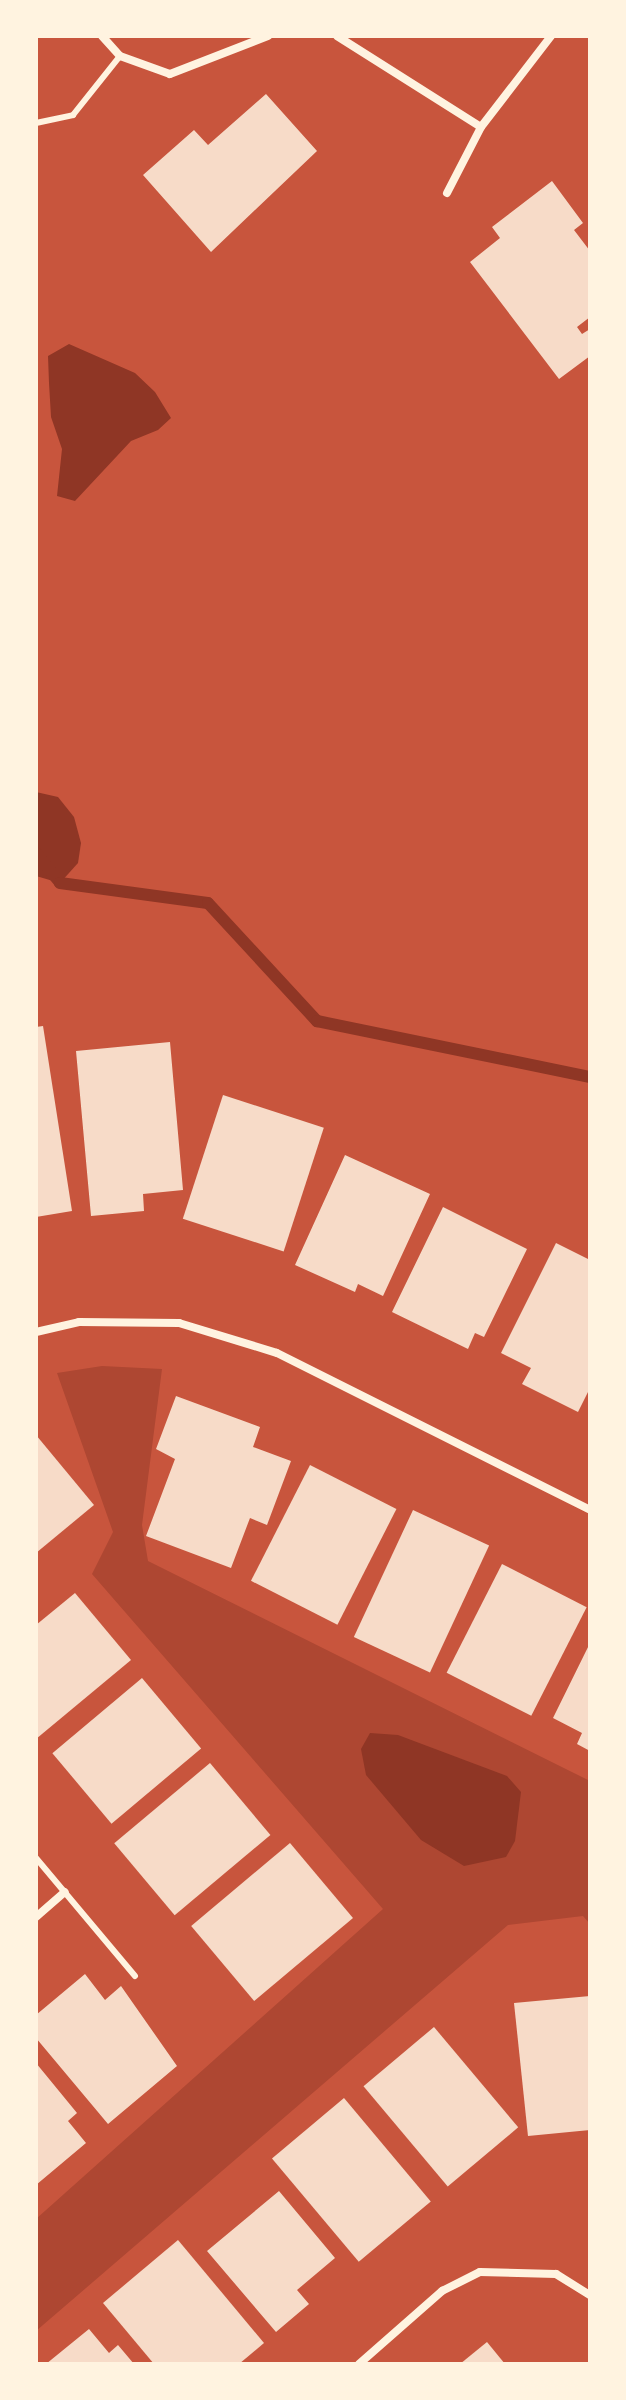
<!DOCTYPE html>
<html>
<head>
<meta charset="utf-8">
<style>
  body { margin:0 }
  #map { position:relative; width:626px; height:2400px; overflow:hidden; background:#c8553d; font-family:"PT Sans Narrow",sans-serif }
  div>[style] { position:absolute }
  .green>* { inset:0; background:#ae4732 }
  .water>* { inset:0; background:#8f3625 }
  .stream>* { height:12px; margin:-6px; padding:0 6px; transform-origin:6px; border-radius:6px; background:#8f3625 }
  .building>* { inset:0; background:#f7dbc8; transform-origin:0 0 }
  .service>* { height:6px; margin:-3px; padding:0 3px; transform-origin:3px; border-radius:3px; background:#fff3e0 }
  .minor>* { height:8px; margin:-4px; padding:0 4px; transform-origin:4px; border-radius:4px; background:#fff3e0 }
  span { translate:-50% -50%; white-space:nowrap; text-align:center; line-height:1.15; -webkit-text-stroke:6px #fff3e0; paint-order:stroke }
  .frame { position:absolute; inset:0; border:38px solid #fff3e0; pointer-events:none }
</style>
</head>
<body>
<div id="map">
  <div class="green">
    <div style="clip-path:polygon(102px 1366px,162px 1369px,142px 1525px,148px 1561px,590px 1781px,590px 1924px,583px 1916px,508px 1925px,36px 2331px,36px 2219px,383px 1909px,92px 1574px,113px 1532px,57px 1373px)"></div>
  </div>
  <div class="water">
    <div style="clip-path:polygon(69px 344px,135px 373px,155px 392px,171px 418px,158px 430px,131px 441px,75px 501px,57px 496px,62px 449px,51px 417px,49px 383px,48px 356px)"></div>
    <div style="clip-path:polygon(36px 792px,58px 797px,74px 817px,81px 843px,78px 863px,60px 883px,36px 876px)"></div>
    <div style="clip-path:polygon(370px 1733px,398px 1735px,507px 1776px,521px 1792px,515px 1841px,506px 1857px,464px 1866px,421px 1840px,366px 1775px,361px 1749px)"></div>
  </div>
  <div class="stream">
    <div style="left:36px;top:853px;width:38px;rotate:51deg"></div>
    <div style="left:60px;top:883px;width:149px;rotate:7.7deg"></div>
    <div style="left:208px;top:903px;width:161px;rotate:47.3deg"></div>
    <div style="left:317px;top:1021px;width:279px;rotate:11.6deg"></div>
  </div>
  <div class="building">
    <div style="clip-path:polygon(266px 94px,317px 151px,211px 252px,143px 175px,194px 130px,208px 145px)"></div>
    <div style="clip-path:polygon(552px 181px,583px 223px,574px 230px,590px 251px,590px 317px,577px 327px,582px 334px,590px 329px,590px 356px,559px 379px,470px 262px,500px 238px,492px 227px)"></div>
    <div style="clip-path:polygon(43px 1026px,72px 1211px,36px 1217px,36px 1027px)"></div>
    <div style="clip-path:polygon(170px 1042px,183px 1190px,143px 1194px,144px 1211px,91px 1216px,76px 1051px)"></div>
    <div style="left:223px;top:1095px;width:106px;height:130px;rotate:18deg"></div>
    <div style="clip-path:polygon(345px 1155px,430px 1194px,383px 1296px,358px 1284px,355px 1292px,295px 1265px)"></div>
    <div style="clip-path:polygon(443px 1207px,527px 1249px,484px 1337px,475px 1333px,468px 1349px,392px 1312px)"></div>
    <div style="clip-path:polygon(556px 1243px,590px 1260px,590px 1388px,578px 1412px,522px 1384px,531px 1368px,501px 1353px)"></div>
    <div style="clip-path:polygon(176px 1396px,260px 1427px,253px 1447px,291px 1461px,267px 1525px,250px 1518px,231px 1568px,146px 1536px,175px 1459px,156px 1449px)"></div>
    <div style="clip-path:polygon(36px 1435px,94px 1505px,36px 1553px)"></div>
    <div style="left:310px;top:1465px;width:97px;height:130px;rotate:27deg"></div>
    <div style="left:413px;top:1510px;width:84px;height:140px;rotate:25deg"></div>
    <div style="left:502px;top:1564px;width:95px;height:122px;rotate:27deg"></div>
    <div style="clip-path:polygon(75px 1593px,131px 1660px,36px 1739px,36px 1625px)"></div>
    <div style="clip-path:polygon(590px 1643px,590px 1751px,577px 1744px,582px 1733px,553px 1718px)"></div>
    <div style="left:142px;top:1678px;width:92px;height:117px;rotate:50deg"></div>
    <div style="left:210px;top:1763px;width:94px;height:125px;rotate:50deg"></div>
    <div style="left:290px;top:1843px;width:98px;height:129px;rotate:50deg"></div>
    <div style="clip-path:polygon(85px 1974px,105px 2000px,121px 1986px,177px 2066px,108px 2124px,36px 2038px,36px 2015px)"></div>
    <div style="clip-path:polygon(590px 1996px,590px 2130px,528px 2136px,514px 2003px)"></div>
    <div style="left:434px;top:2027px;width:131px;height:92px;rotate:50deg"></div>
    <div style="clip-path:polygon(36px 2063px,77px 2113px,68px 2121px,86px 2143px,36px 2185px)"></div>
    <div style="left:344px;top:2098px;width:135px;height:94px;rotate:50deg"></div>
    <div style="clip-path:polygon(279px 2191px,335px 2258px,297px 2290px,309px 2304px,276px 2332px,207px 2251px)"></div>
    <div style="clip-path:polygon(178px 2240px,264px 2343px,239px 2364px,154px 2364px,103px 2303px)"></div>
    <div style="clip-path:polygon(89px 2329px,109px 2353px,118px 2345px,134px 2364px,46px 2364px)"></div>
    <div style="clip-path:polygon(487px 2342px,505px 2364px,460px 2364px)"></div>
  </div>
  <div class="service">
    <div style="left:36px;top:123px;width:38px;rotate:-12deg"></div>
    <div style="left:73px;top:115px;width:75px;rotate:-51.5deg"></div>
    <div style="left:36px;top:1858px;width:154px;rotate:50deg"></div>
  </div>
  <div class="minor">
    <div style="left:102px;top:36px;width:27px;rotate:48deg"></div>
    <div style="left:120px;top:56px;width:53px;rotate:19.8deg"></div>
    <div style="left:170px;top:74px;width:105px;rotate:-21.2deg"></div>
    <div style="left:337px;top:36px;width:170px;rotate:32.3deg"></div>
    <div style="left:447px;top:193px;width:74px;rotate:-62.7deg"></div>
    <div style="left:481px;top:127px;width:115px;rotate:-52.4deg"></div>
    <div style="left:36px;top:1332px;width:44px;rotate:-13.1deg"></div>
    <div style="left:79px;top:1322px;width:100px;rotate:0.6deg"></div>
    <div style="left:179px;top:1323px;width:102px;rotate:17deg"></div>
    <div style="left:277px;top:1353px;width:350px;rotate:26.6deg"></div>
    <div style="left:36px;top:1917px;width:38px;rotate:-41deg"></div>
    <div style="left:359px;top:2364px;width:111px;rotate:-41.3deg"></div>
    <div style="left:442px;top:2291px;width:42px;rotate:-26.6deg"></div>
    <div style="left:480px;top:2272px;width:76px;rotate:1.5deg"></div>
    <div style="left:556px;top:2274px;width:40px;rotate:32deg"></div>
  </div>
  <div class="frame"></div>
</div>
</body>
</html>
